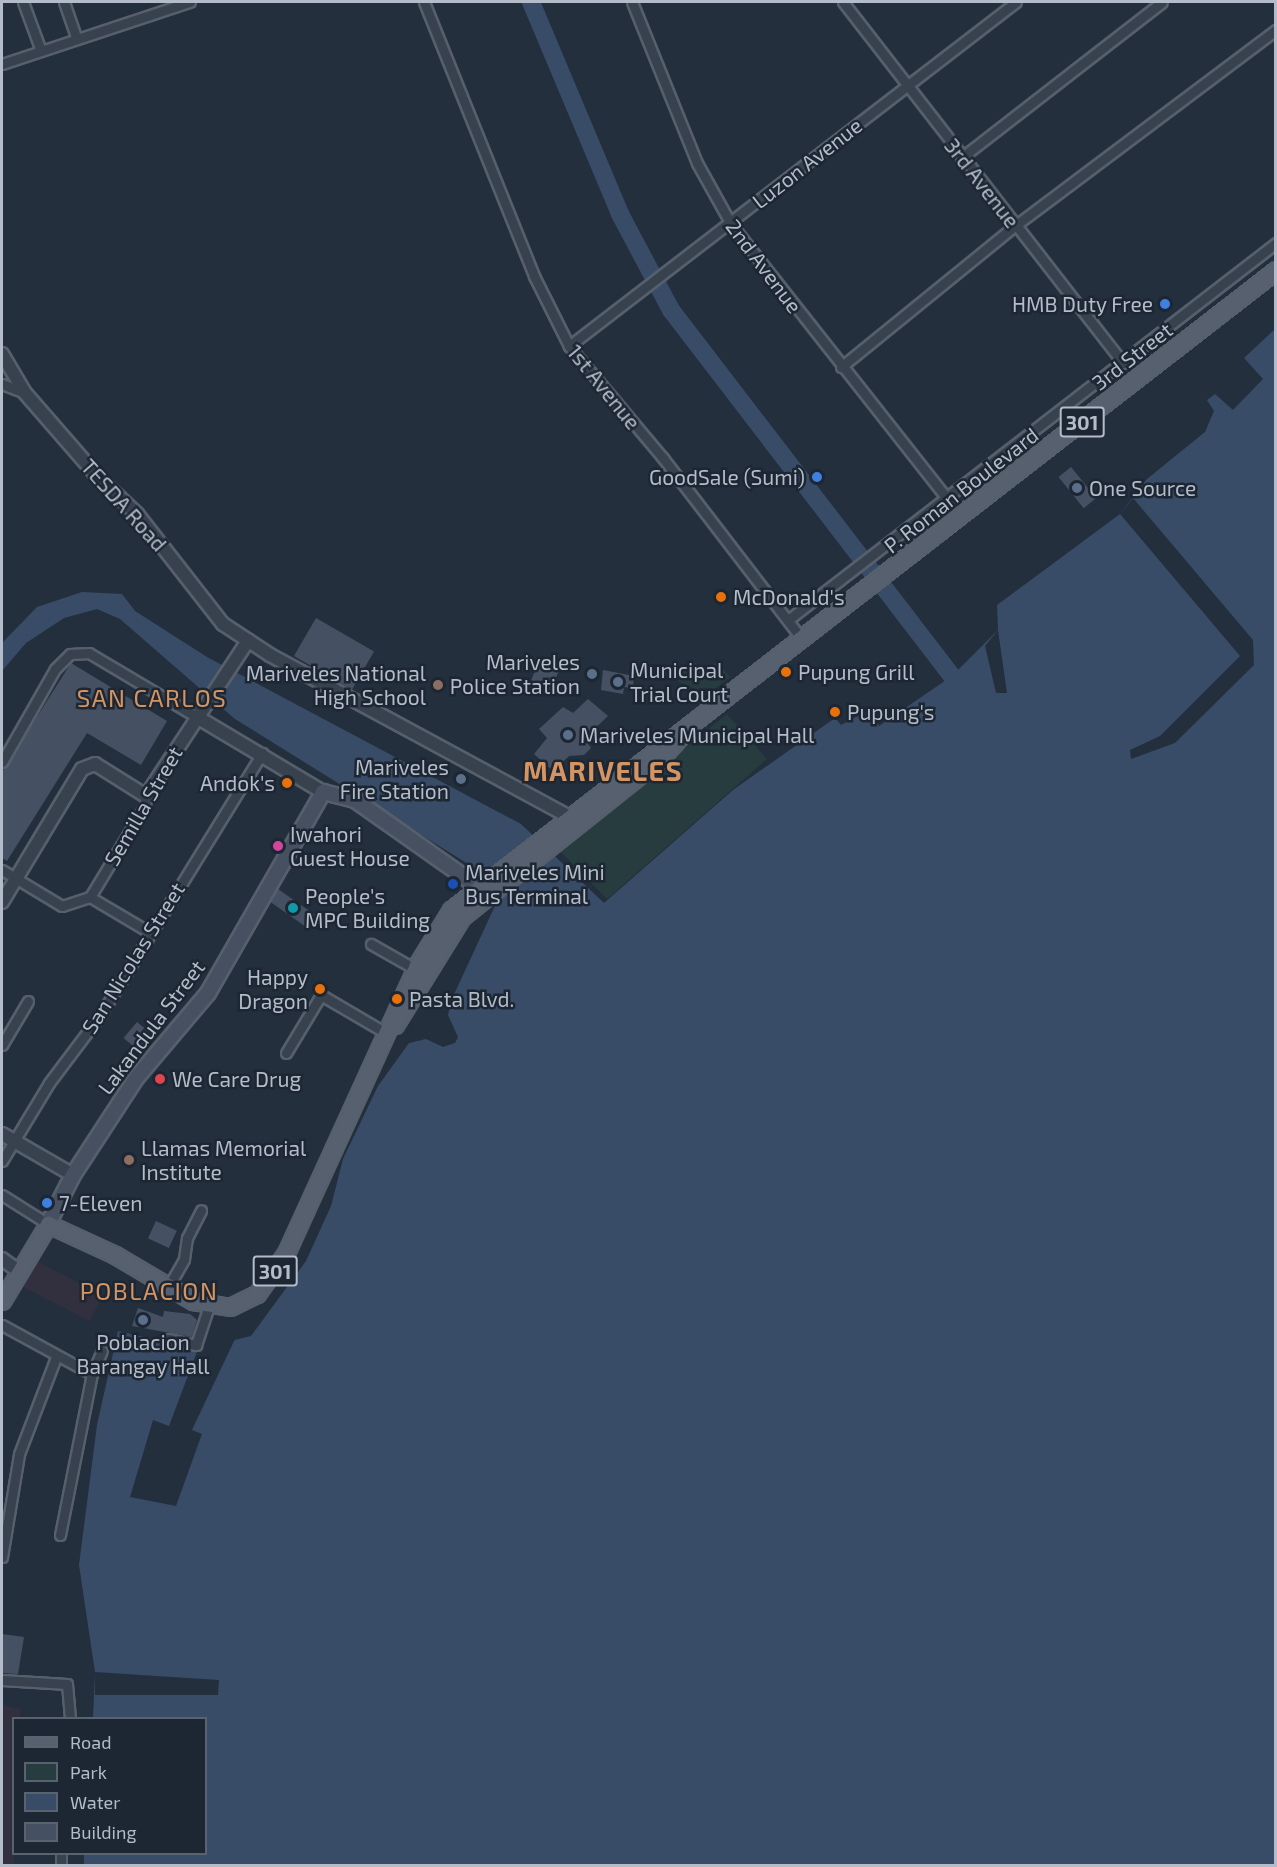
<!DOCTYPE html>
<html>
<head>
<meta charset="utf-8">
<style>
  body { margin:0 }
  #map { position:relative; width:1277px; height:1867px; overflow:hidden; background:#242f3e; font-family:"Exo 2",sans-serif }
  div>[style] { position:absolute }
  .medical>* { inset:0; background:#32303f; transform-origin:0 0 }
  .green>* { inset:0; background:#263c3f }
  .water>* { inset:0; background:#394c67 }
  .pier>* { inset:0; background:#242f3e }
  .river>* { height:18px; margin:-9px; padding:0 9px; transform-origin:9px; border-radius:9px; background:#394c67 }
  .building>* { inset:0; background:#455162; transform-origin:0 0 }
  .roads { filter:drop-shadow(2px 0 #565f6c) drop-shadow(-2px 0 #565f6c) drop-shadow(0 2px #565f6c) drop-shadow(0 -2px #565f6c) }
  .minor>* { height:9px; margin:-4.5px; padding:0 4.5px; transform-origin:4.5px; border-radius:4.5px; background:#38414e }
  .tertiary>* { height:12px; margin:-6px; padding:0 6px; transform-origin:6px; border-radius:6px; background:#38414e }
  .secondary>* { height:14px; margin:-7px; padding:0 7px; transform-origin:7px; border-radius:7px; background:#465061 }
  .primary>* { height:15px; margin:-7.5px; padding:0 7.5px; transform-origin:7.5px; border-radius:7.5px; background:#56606e }
  .dots>* { width:16px; height:16px; translate:-50% -50%; box-sizing:border-box; border:3px solid #1d2633; border-radius:50% }
  span { translate:-50% -50%; white-space:nowrap; text-align:center; line-height:1.15; -webkit-text-stroke:5px #1d2633; paint-order:stroke }
  .shield-label span { padding:2px 4px; background:#1d2633; border:2px solid; border-radius:4px; -webkit-text-stroke-width:0 }
  .shield-label { font-size:20px; color:#b4bcc9; font-weight:700 }
  .street-label { font-size:21px; color:#b4bcc9 }
  .poi-label { font-size:21px; color:#b4bcc9 }
  .right { translate:-100% -50%; text-align:right }
  .left { translate:0 -50%; text-align:left }
  .quarter-label { font-size:24px; color:#d59563; letter-spacing:1.5px }
  .district-label { font-size:27px; color:#d59563; font-weight:700; letter-spacing:1.5px }
  .frame { position:absolute; inset:0; border:3px solid #b4bcc9; pointer-events:none }
  .legend { position:absolute; left:12px; top:1717px; width:195px; height:138px; box-sizing:border-box; background:#1d2633; border:2px solid #59626f; margin:0; padding:8px 10px; list-style:none; font-size:18px; color:#b4bcc9 }
  .legend li { display:flex; align-items:center; gap:12px; height:30px }
  .legend b { width:30px; border:2px solid #59626f }
</style>
</head>
<body>
<div id="map">
  <div class="medical">
    <div style="left:36px;top:1261px;width:75px;height:29px;rotate:27deg"></div>
    <div style="clip-path:polygon(2px 1705px,20px 1709px,20px 1718px,14px 1718px,14px 1865px,2px 1865px)"></div>
  </div>
  <div class="green">
    <div style="clip-path:polygon(717px 662px,730px 677px,707px 695px,663px 674px,696px 663px,704px 671px)"></div>
    <div style="clip-path:polygon(727px 714px,767px 759px,607px 899px,559px 850px)"></div>
  </div>
  <div class="water">
    <div style="clip-path:polygon(1275px 329px,1275px 1865px,84px 1865px,84px 1854px,206px 1854px,206px 1718px,93px 1718px,95px 1672px,79px 1565px,97px 1425px,118px 1331px,198px 1349px,251px 1336px,306px 1261px,331px 1206px,343px 1159px,378px 1086px,409px 1043px,426px 1039px,443px 1047px,455px 1043px,458px 1037px,448px 1015px,451px 1001px,500px 895px,481px 872px,235px 719px,120px 619px,97px 609px,64px 618px,26px 643px,2px 671px,2px 643px,37px 607px,82px 592px,122px 594px,135px 611px,207px 657px,521px 824px,604px 903px,733px 790px,835px 718px,841px 725px,869px 710px,879px 726px,952px 676px,998px 630px,997px 605px,1120px 514px,1147px 479px,1205px 432px,1214px 411px,1207px 400px,1215px 394px,1233px 410px,1263px 379px,1244px 358px)"></div>
  </div>
  <div class="pier">
    <div style="clip-path:polygon(1133px 498px,1253px 640px,1254px 665px,1175px 743px,1131px 759px,1130px 750px,1160px 736px,1240px 656px,1120px 514px)"></div>
    <div style="clip-path:polygon(998px 630px,1007px 693px,996px 693px,985px 646px)"></div>
    <div style="clip-path:polygon(235px 1339px,192px 1430px,202px 1434px,176px 1506px,130px 1497px,153px 1420px,169px 1426px,198px 1349px)"></div>
    <div style="clip-path:polygon(95px 1672px,219px 1680px,218px 1695px,95px 1695px)"></div>
  </div>
  <div class="river">
    <div style="left:531px;top:2px;width:230px;rotate:67.2deg"></div>
    <div style="left:620px;top:214px;width:109px;rotate:62deg"></div>
    <div style="left:671px;top:310px;width:461px;rotate:52.5deg"></div>
  </div>
  <div class="building">
    <div style="left:1071px;top:467px;width:40px;height:16px;rotate:51deg"></div>
    <div style="left:316px;top:618px;width:67px;height:44px;rotate:30deg"></div>
    <div style="left:539px;top:661px;width:22px;height:28px;rotate:22deg"></div>
    <div style="clip-path:polygon(71px 663px,167px 721px,141px 765px,87px 733px,7px 861px,2px 858px,2px 772px)"></div>
    <div style="clip-path:polygon(603px 670px,634px 676px,633px 688px,624px 687px,623px 694px,601px 690px)"></div>
    <div style="clip-path:polygon(588px 699px,608px 716px,591px 732px,588px 744px,591px 748px,584px 755px,569px 756px,553px 771px,534px 754px,547px 738px,539px 729px,563px 707px,573px 713px)"></div>
    <div style="left:278px;top:889px;width:47px;height:15px;rotate:35deg"></div>
    <div style="left:137px;top:1022px;width:23px;height:21px;rotate:40deg"></div>
    <div style="left:156px;top:1221px;width:23px;height:19px;rotate:25deg"></div>
    <div style="clip-path:polygon(138px 1308px,163px 1317px,164px 1311px,190px 1314px,197px 1320px,192px 1337px,132px 1326px)"></div>
    <div style="clip-path:polygon(2px 1634px,24px 1637px,18px 1674px,2px 1673px)"></div>
  </div>
  <div class="roads">
    <div class="minor">
      <div style="left:23px;top:2px;width:52px;rotate:69.8deg"></div>
      <div style="left:64px;top:2px;width:39px;rotate:71deg"></div>
      <div style="left:424px;top:2px;width:295px;rotate:68.1deg"></div>
      <div style="left:534px;top:276px;width:78px;rotate:63.4deg"></div>
      <div style="left:569px;top:346px;width:146px;rotate:50deg"></div>
      <div style="left:663px;top:458px;width:228px;rotate:52.5deg"></div>
      <div style="left:632px;top:2px;width:174px;rotate:68deg"></div>
      <div style="left:697px;top:163px;width:70px;rotate:60.9deg"></div>
      <div style="left:731px;top:224px;width:351px;rotate:51.8deg"></div>
      <div style="left:843px;top:2px;width:457px;rotate:52.2deg"></div>
      <div style="left:2px;top:64px;width:198px;rotate:-18.3deg"></div>
      <div style="left:961px;top:158px;width:254px;rotate:-37.8deg"></div>
      <div style="left:569px;top:346px;width:564px;rotate:-37.58deg"></div>
      <div style="left:841px;top:367px;width:225px;rotate:-39.1deg"></div>
      <div style="left:1016px;top:225px;width:325px;rotate:-36.9deg"></div>
      <div style="left:2px;top:384px;width:25px;rotate:21deg"></div>
      <div style="left:788px;top:620px;width:617px;rotate:-37.69deg"></div>
      <div style="left:2px;top:762px;width:107px;rotate:-60.3deg"></div>
      <div style="left:55px;top:669px;width:21px;rotate:-45deg"></div>
      <div style="left:70px;top:654px;width:19px;rotate:-3deg"></div>
      <div style="left:89px;top:653px;width:126px;rotate:30.7deg"></div>
      <div style="left:2px;top:870px;width:70px;rotate:31deg"></div>
      <div style="left:62px;top:906px;width:29px;rotate:-18deg"></div>
      <div style="left:90px;top:897px;width:69px;rotate:30.7deg"></div>
      <div style="left:90px;top:897px;width:106px;rotate:-58.9deg"></div>
      <div style="left:145px;top:806px;width:10px;rotate:-84deg"></div>
      <div style="left:371px;top:944px;width:51px;rotate:29.6deg"></div>
      <div style="left:2px;top:1045px;width:51px;rotate:-59.4deg"></div>
      <div style="left:286px;top:1053px;width:68px;rotate:-58.9deg"></div>
      <div style="left:321px;top:995px;width:75px;rotate:30.3deg"></div>
      <div style="left:2px;top:1161px;width:91px;rotate:-58.9deg"></div>
      <div style="left:49px;top:1083px;width:86px;rotate:-53deg"></div>
      <div style="left:101px;top:1014px;width:307px;rotate:-58.3deg"></div>
      <div style="left:2px;top:1195px;width:54px;rotate:32.2deg"></div>
      <div style="left:167px;top:1289px;width:34px;rotate:-60deg"></div>
      <div style="left:184px;top:1259px;width:21px;rotate:-82deg"></div>
      <div style="left:187px;top:1238px;width:31px;rotate:-63deg"></div>
      <div style="left:2px;top:1325px;width:102px;rotate:28.6deg"></div>
      <div style="left:168px;top:1339px;width:29px;rotate:12deg"></div>
      <div style="left:196px;top:1345px;width:41px;rotate:-71.6deg"></div>
      <div style="left:60px;top:1535px;width:164px;rotate:-78.8deg"></div>
      <div style="left:92px;top:1374px;width:25px;rotate:-67deg"></div>
      <div style="left:2px;top:1557px;width:104px;rotate:-80.6deg"></div>
      <div style="left:19px;top:1454px;width:104px;rotate:-69.1deg"></div>
      <div style="left:2px;top:1680px;width:65px;rotate:3.5deg"></div>
      <div style="left:67px;top:1684px;width:34px;rotate:85deg"></div>
      <div style="left:61px;top:1866px;width:12px;rotate:-90deg"></div>
    </div>
    <div class="tertiary">
      <div style="left:2px;top:354px;width:45px;rotate:59.5deg"></div>
      <div style="left:25px;top:393px;width:111px;rotate:49deg"></div>
      <div style="left:98px;top:477px;width:54px;rotate:43.5deg"></div>
      <div style="left:137px;top:514px;width:140px;rotate:52deg"></div>
      <div style="left:223px;top:624px;width:56px;rotate:33.4deg"></div>
      <div style="left:270px;top:655px;width:339px;rotate:28.4deg"></div>
      <div style="left:197px;top:717px;width:147px;rotate:30.8deg"></div>
      <div style="left:2px;top:902px;width:155px;rotate:-59deg"></div>
      <div style="left:82px;top:769px;width:14px;rotate:-21deg"></div>
      <div style="left:95px;top:764px;width:60px;rotate:32.1deg"></div>
      <div style="left:146px;top:796px;width:186px;rotate:-56.7deg"></div>
      <div style="left:2px;top:1134px;width:82px;rotate:30deg"></div>
      <div style="left:2px;top:1259px;width:19px;rotate:36deg"></div>
    </div>
    <div class="secondary">
      <div style="left:48px;top:1224px;width:55px;rotate:-63deg"></div>
      <div style="left:73px;top:1175px;width:117px;rotate:-56.9deg"></div>
      <div style="left:137px;top:1077px;width:110px;rotate:-49.8deg"></div>
      <div style="left:208px;top:993px;width:232px;rotate:-60.2deg"></div>
      <div style="left:323px;top:792px;width:33px;rotate:14deg"></div>
      <div style="left:355px;top:800px;width:149px;rotate:35.2deg"></div>
    </div>
    <div class="primary">
      <div style="left:395px;top:1025px;width:127px;rotate:-58.2deg"></div>
      <div style="left:462px;top:917px;width:255px;rotate:-38.6deg"></div>
      <div style="left:661px;top:758px;width:28px;rotate:-48deg"></div>
      <div style="left:2px;top:1301px;width:90px;rotate:-59.1deg"></div>
      <div style="left:48px;top:1224px;width:74px;rotate:24.8deg"></div>
      <div style="left:115px;top:1255px;width:91px;rotate:30.5deg"></div>
      <div style="left:193px;top:1301px;width:37px;rotate:9deg"></div>
      <div style="left:230px;top:1307px;width:30px;rotate:-26deg"></div>
      <div style="left:257px;top:1294px;width:50px;rotate:-54.7deg"></div>
      <div style="left:286px;top:1253px;width:316px;rotate:-65.5deg"></div>
      <div style="left:417px;top:965px;width:65px;rotate:-58.3deg"></div>
      <div style="left:451px;top:910px;width:1044px;rotate:-37.8deg"></div>
    </div>
  </div>
  <div class="dots">
    <div style="left:1165px;top:304px;background:#3f7fe0"></div>
    <div style="left:817px;top:477px;background:#3f7fe0"></div>
    <div style="left:1077px;top:488px;background:#5c6f8a"></div>
    <div style="left:721px;top:597px;background:#e8710a"></div>
    <div style="left:786px;top:672px;background:#e8710a"></div>
    <div style="left:592px;top:674px;background:#5c6f8a"></div>
    <div style="left:618px;top:682px;background:#5c6f8a"></div>
    <div style="left:438px;top:685px;background:#8d6e63"></div>
    <div style="left:835px;top:712px;background:#e8710a"></div>
    <div style="left:568px;top:735px;background:#5c6f8a"></div>
    <div style="left:461px;top:779px;background:#5c6f8a"></div>
    <div style="left:287px;top:783px;background:#e8710a"></div>
    <div style="left:278px;top:846px;background:#d1479c"></div>
    <div style="left:453px;top:884px;background:#1a4fb4"></div>
    <div style="left:293px;top:908px;background:#0f9aa8"></div>
    <div style="left:320px;top:989px;background:#e8710a"></div>
    <div style="left:397px;top:999px;background:#e8710a"></div>
    <div style="left:160px;top:1079px;background:#e0444e"></div>
    <div style="left:129px;top:1160px;background:#8d6e63"></div>
    <div style="left:47px;top:1203px;background:#3f7fe0"></div>
    <div style="left:143px;top:1320px;background:#5c6f8a"></div>
  </div>
  <div class="shield-label">
    <span style="left:1082px;top:422px">301</span>
    <span style="left:275px;top:1271px">301</span>
  </div>
  <div class="street-label">
    <span style="left:807px;top:163px;rotate:-38deg">Luzon Avenue</span>
    <span style="left:982px;top:183px;rotate:52deg">3rd Avenue</span>
    <span style="left:764px;top:266px;rotate:53deg">2nd Avenue</span>
    <span style="left:1132px;top:356px;rotate:-38deg">3rd Street</span>
    <span style="left:604px;top:387px;rotate:51deg">1st Avenue</span>
    <span style="left:961px;top:490px;rotate:-38deg">P. Roman Boulevard</span>
    <span style="left:124px;top:505px;rotate:48deg">TESDA Road</span>
    <span style="left:143px;top:806px;rotate:-60deg">Semilla Street</span>
    <span style="left:133px;top:958px;rotate:-58deg">San Nicolas Street</span>
    <span style="left:151px;top:1027px;rotate:-53deg">Lakandula Street</span>
  </div>
  <div class="poi-label">
    <span class="right" style="left:1153px;top:304px">HMB Duty Free</span>
    <span class="right" style="left:805px;top:477px">GoodSale (Sumi)</span>
    <span class="left" style="left:1089px;top:488px">One Source</span>
    <span class="left" style="left:733px;top:597px">McDonald's</span>
    <span class="right" style="left:580px;top:674px">Mariveles<br>Police Station</span>
    <span class="left" style="left:630px;top:682px">Municipal<br>Trial Court</span>
    <span class="left" style="left:798px;top:672px">Pupung Grill</span>
    <span class="right" style="left:426px;top:685px">Mariveles National<br>High School</span>
    <span class="left" style="left:847px;top:712px">Pupung's</span>
    <span class="left" style="left:580px;top:735px">Mariveles Municipal Hall</span>
    <span class="right" style="left:449px;top:779px">Mariveles<br>Fire Station</span>
    <span class="right" style="left:275px;top:783px">Andok's</span>
    <span class="left" style="left:290px;top:846px">Iwahori<br>Guest House</span>
    <span class="left" style="left:465px;top:884px">Mariveles Mini<br>Bus Terminal</span>
    <span class="left" style="left:305px;top:908px">People's<br>MPC Building</span>
    <span class="right" style="left:308px;top:989px">Happy<br>Dragon</span>
    <span class="left" style="left:409px;top:999px">Pasta Blvd.</span>
    <span class="left" style="left:172px;top:1079px">We Care Drug</span>
    <span class="left" style="left:141px;top:1160px">Llamas Memorial<br>Institute</span>
    <span class="left" style="left:59px;top:1203px">7-Eleven</span>
    <span style="left:143px;top:1354px">Poblacion<br>Barangay Hall</span>
  </div>
  <div class="quarter-label">
    <span style="left:152px;top:698px">SAN CARLOS</span>
    <span style="left:149px;top:1291px">POBLACION</span>
  </div>
  <div class="district-label">
    <span style="left:603px;top:771px">MARIVELES</span>
  </div>
  <div class="frame"></div>
  <ul class="legend">
  <li><b style="height:8px;background:#56606e"></b>Road</li>
  <li><b style="height:16px;background:#263c3f"></b>Park</li>
  <li><b style="height:16px;background:#394c67"></b>Water</li>
  <li><b style="height:16px;background:#455162"></b>Building</li>
  </ul>
</div>
</body>
</html>
